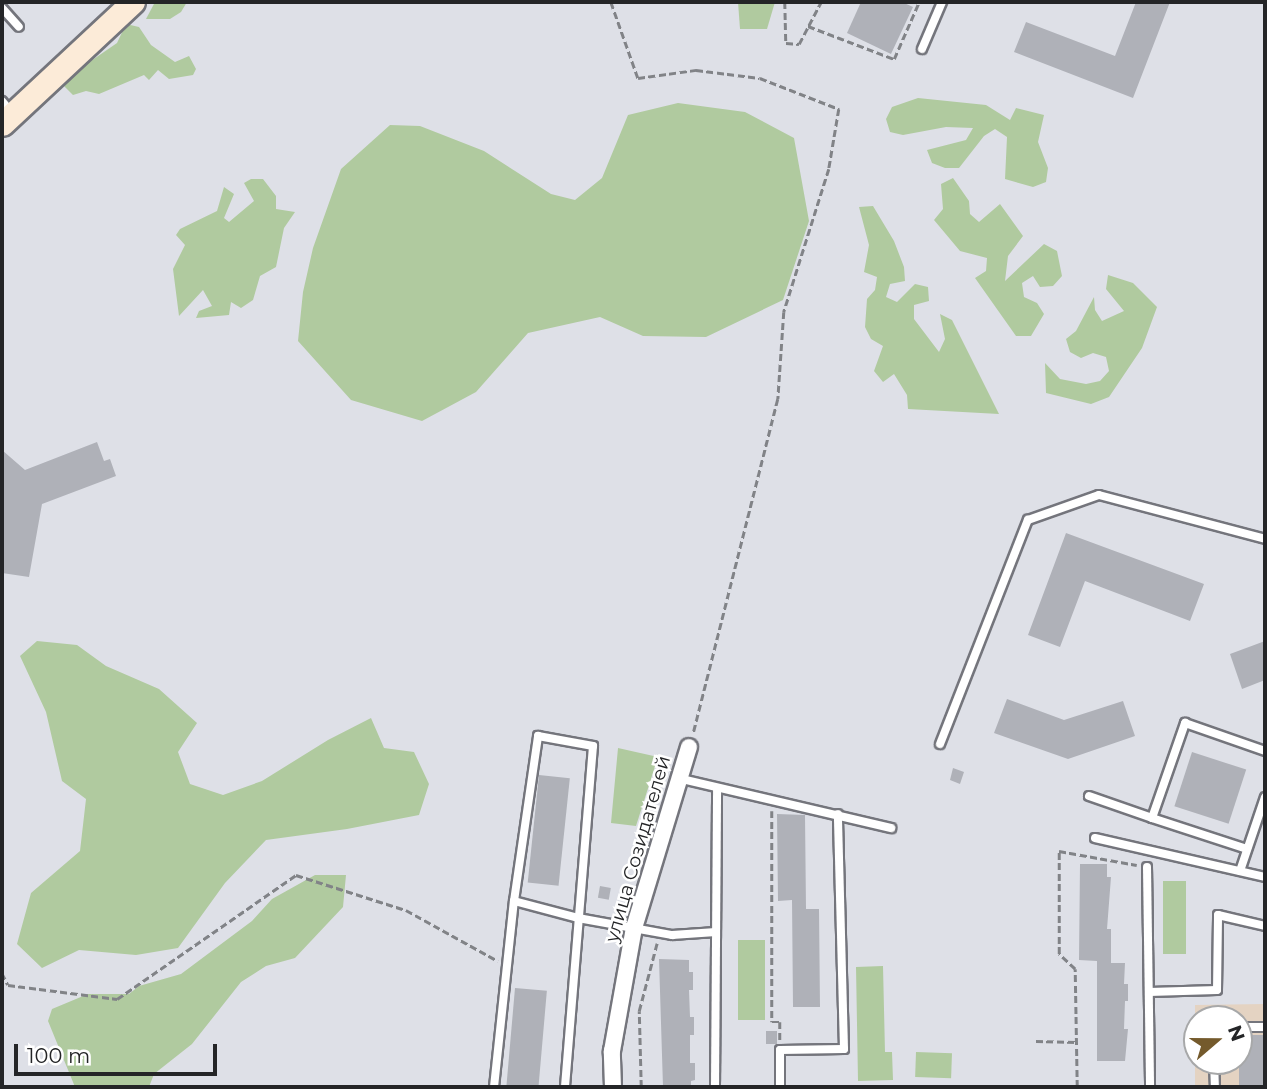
<!DOCTYPE html>
<html>
<head>
<meta charset="utf-8">
<style>
  body { margin:0 }
  #map { position:relative; width:1267px; height:1089px; overflow:hidden; background:#dee0e7; font-family:Montserrat,sans-serif }
  div>[style] { position:absolute }
  .industrial>* { inset:0; background:#e4d3c2 }
  .green>* { inset:0; background:#b0ca9f; transform-origin:0 0 }
  .building>* { inset:0; background:#afb1b8; transform-origin:0 0 }
  .path>* { height:2.5px; margin-top:-1.25px; transform-origin:0; background:repeating-linear-gradient(90deg,#818387 0 7px,transparent 0 10.5px) }
  .roads { filter:drop-shadow(2px 0 #74757c) drop-shadow(-2px 0 #74757c) drop-shadow(0 2px #74757c) drop-shadow(0 -2px #74757c) }
  .lane>* { height:8px; margin:-4px; padding:0 4px; transform-origin:4px; border-radius:4px; background:#fff }
  .street>* { height:16px; margin:-8px; padding:0 8px; transform-origin:8px; border-radius:8px; background:#fff }
  .secondary>* { height:23px; margin:-11.5px; padding:0 11.5px; transform-origin:11.5px; border-radius:11.5px; background:#fcebd8 }
  span { translate:-50% -50%; white-space:nowrap; text-align:center; line-height:1.15; -webkit-text-stroke:5px #fff; paint-order:stroke }
  .street-label { font-size:19px; color:#242527 }
  .frame { position:absolute; inset:0; border:4px solid #242527; pointer-events:none }
  .north { position:absolute; left:1183px; top:1005px; width:70px; height:70px; box-sizing:border-box; background:#fff; border:2px solid #a7a8a9; border-radius:50%; rotate:70deg; font-size:19px; font-weight:700; line-height:28px; text-align:center; color:#242527 }
  .north::after { content:''; display:block; margin:auto; width:24px; height:32px; background:#745a2c; clip-path:polygon(50% 0,100% 100%,50% 72%,0 100%) }
  .scale { position:absolute; left:14px; top:1044px; width:203px; height:32px; box-sizing:border-box; border:4px solid #242527; border-top:0; padding-left:9px; font-size:21px; line-height:24px; white-space:nowrap; color:#242527; -webkit-text-stroke:5px #fff; paint-order:stroke }
</style>
</head>
<body>
<div id="map">
  <div class="industrial">
    <div style="clip-path:polygon(evenodd,1265px 1004px,1265px 1087px,1195px 1087px,1195px 1005px,1265px 1004px,1197px 1019px,1239px 1019px,1239px 1061px,1197px 1061px,1197px 1019px)"></div>
  </div>
  <div class="green">
    <div style="clip-path:polygon(155px 2px,187px 2px,181px 12px,170px 19px,146px 19px)"></div>
    <div style="clip-path:polygon(738px 2px,775px 2px,767px 29px,740px 29px)"></div>
    <div style="clip-path:polygon(126px 24px,139px 27px,151px 45px,175px 62px,189px 56px,196px 69px,193px 75px,169px 79px,158px 70px,149px 80px,144px 75px,99px 94px,86px 91px,73px 95px,64px 86px,88px 63px,117px 43px)"></div>
    <div style="clip-path:polygon(918px 98px,986px 105px,1010px 120px,1016px 108px,1044px 115px,1038px 142px,1048px 168px,1046px 182px,1033px 187px,1005px 179px,1007px 137px,995px 129px,984px 136px,959px 168px,945px 168px,932px 163px,927px 150px,966px 140px,973px 128px,946px 127px,903px 135px,890px 132px,886px 119px,892px 107px)"></div>
    <div style="clip-path:polygon(678px 103px,745px 112px,794px 138px,809px 221px,783px 300px,706px 337px,643px 336px,600px 317px,528px 333px,476px 392px,422px 421px,351px 400px,298px 341px,303px 292px,313px 248px,341px 169px,390px 125px,420px 126px,484px 151px,551px 194px,575px 200px,602px 178px,628px 115px)"></div>
    <div style="clip-path:polygon(953px 178px,969px 201px,970px 214px,979px 222px,1000px 204px,1023px 236px,1008px 256px,1005px 281px,1044px 244px,1057px 251px,1062px 276px,1053px 286px,1040px 287px,1033px 276px,1022px 283px,1024px 297px,1037px 303px,1044px 314px,1031px 336px,1016px 336px,975px 278px,986px 271px,987px 258px,960px 251px,934px 220px,943px 209px,941px 184px)"></div>
    <div style="clip-path:polygon(251px 179px,263px 179px,276px 196px,276px 209px,295px 212px,284px 228px,276px 267px,260px 276px,253px 300px,241px 308px,231px 302px,229px 315px,196px 318px,199px 311px,212px 306px,203px 290px,179px 316px,173px 269px,185px 245px,176px 235px,180px 229px,217px 211px,224px 187px,234px 194px,224px 218px,229px 222px,254px 201px,244px 183px)"></div>
    <div style="clip-path:polygon(873px 206px,894px 241px,904px 267px,905px 281px,890px 284px,886px 297px,897px 302px,915px 284px,928px 287px,929px 301px,914px 305px,914px 319px,939px 352px,945px 339px,940px 314px,952px 320px,999px 414px,908px 409px,907px 395px,894px 374px,883px 382px,874px 371px,883px 346px,871px 339px,865px 327px,867px 299px,875px 290px,877px 277px,864px 272px,869px 245px,859px 207px)"></div>
    <div style="clip-path:polygon(1108px 275px,1133px 283px,1157px 307px,1142px 348px,1109px 397px,1091px 404px,1046px 393px,1045px 363px,1060px 379px,1086px 384px,1100px 381px,1109px 371px,1106px 357px,1093px 353px,1081px 358px,1070px 352px,1066px 339px,1076px 331px,1094px 297px,1095px 310px,1102px 321px,1124px 311px,1106px 289px)"></div>
    <div style="clip-path:polygon(37px 641px,77px 645px,106px 666px,159px 689px,197px 723px,178px 752px,190px 784px,223px 795px,262px 781px,328px 740px,371px 718px,384px 748px,414px 752px,429px 784px,419px 815px,347px 829px,266px 840px,225px 883px,178px 948px,136px 955px,79px 950px,42px 968px,17px 944px,31px 893px,80px 851px,86px 799px,62px 781px,46px 712px,20px 656px)"></div>
    <div style="clip-path:polygon(618px 748px,658px 757px,636px 826px,611px 823px)"></div>
    <div style="clip-path:polygon(315px 875px,346px 875px,343px 907px,295px 958px,266px 966px,241px 982px,192px 1044px,154px 1074px,149px 1087px,75px 1087px,48px 1021px,52px 1009px,88px 994px,129px 994px,139px 986px,181px 974px,252px 921px,272px 899px)"></div>
    <div style="left:1163px;top:881px;width:23px;height:73px"></div>
    <div style="left:738px;top:940px;width:27px;height:80px"></div>
    <div style="clip-path:polygon(883px 966px,885px 1052px,892px 1052px,893px 1080px,858px 1081px,856px 967px)"></div>
    <div style="left:916px;top:1052px;width:36px;height:25px;rotate:2deg"></div>
  </div>
  <div class="building">
    <div style="clip-path:polygon(861px 2px,902px 2px,913px 7px,891px 54px,847px 33px)"></div>
    <div style="clip-path:polygon(1136px 2px,1170px 2px,1133px 98px,1014px 52px,1026px 22px,1115px 56px)"></div>
    <div style="clip-path:polygon(97px 442px,104px 461px,110px 459px,116px 476px,42px 504px,29px 577px,2px 573px,2px 450px,25px 470px)"></div>
    <div style="clip-path:polygon(1066px 533px,1204px 584px,1190px 621px,1085px 581px,1060px 647px,1028px 635px)"></div>
    <div style="clip-path:polygon(1265px 641px,1265px 680px,1242px 689px,1230px 654px)"></div>
    <div style="clip-path:polygon(1007px 699px,1064px 720px,1123px 701px,1135px 736px,1068px 759px,994px 733px)"></div>
    <div style="left:1192px;top:752px;width:57px;height:57px;rotate:18deg"></div>
    <div style="clip-path:polygon(953px 768px,964px 772px,960px 784px,950px 780px)"></div>
    <div style="left:539px;top:775px;width:31px;height:108px;rotate:6deg"></div>
    <div style="clip-path:polygon(777px 814px,805px 815px,806px 909px,819px 909px,820px 1007px,793px 1007px,792px 900px,778px 901px)"></div>
    <div style="clip-path:polygon(1080px 864px,1107px 864px,1107px 877px,1111px 877px,1107px 929px,1111px 929px,1111px 963px,1125px 963px,1124px 984px,1128px 984px,1128px 1001px,1125px 1001px,1124px 1029px,1128px 1029px,1125px 1061px,1097px 1061px,1097px 961px,1079px 960px)"></div>
    <div style="left:600px;top:886px;width:11px;height:12px;rotate:10deg"></div>
    <div style="clip-path:polygon(659px 959px,689px 960px,689px 972px,693px 972px,693px 990px,689px 990px,690px 1017px,694px 1017px,694px 1035px,690px 1035px,690px 1063px,695px 1063px,695px 1080px,691px 1081px,691px 1087px,663px 1087px)"></div>
    <div style="left:515px;top:988px;width:32px;height:99px;rotate:5deg"></div>
    <div style="left:766px;top:1031px;width:11px;height:13px"></div>
    <div style="left:1239px;top:1035px;width:26px;height:52px"></div>
  </div>
  <div class="path">
    <div style="left:611px;top:2px;width:81px;rotate:70.4deg"></div>
    <div style="left:638px;top:78px;width:59px;rotate:-7.9deg"></div>
    <div style="left:696px;top:70px;width:64px;rotate:7.1deg"></div>
    <div style="left:760px;top:78px;width:85px;rotate:21.4deg"></div>
    <div style="left:839px;top:109px;width:61px;rotate:99.5deg"></div>
    <div style="left:829px;top:169px;width:150px;rotate:107.5deg"></div>
    <div style="left:784px;top:312px;width:87px;rotate:93.9deg"></div>
    <div style="left:778px;top:399px;width:346px;rotate:104.2deg"></div>
    <div style="left:785px;top:2px;width:41px;rotate:88.6deg"></div>
    <div style="left:786px;top:43px;width:13px;rotate:4deg"></div>
    <div style="left:799px;top:44px;width:47px;rotate:-62.4deg"></div>
    <div style="left:808px;top:26px;width:92px;rotate:21deg"></div>
    <div style="left:894px;top:59px;width:62px;rotate:-66.3deg"></div>
    <div style="left:772px;top:811px;width:211px;rotate:90deg"></div>
    <div style="left:772px;top:1022px;width:8px"></div>
    <div style="left:780px;top:1022px;width:19px;rotate:90deg"></div>
    <div style="left:2px;top:973px;width:13px;rotate:63deg"></div>
    <div style="left:8px;top:985px;width:110px;rotate:7.3deg"></div>
    <div style="left:117px;top:999px;width:218px;rotate:-34.7deg"></div>
    <div style="left:296px;top:875px;width:115px;rotate:17.7deg"></div>
    <div style="left:406px;top:910px;width:105px;rotate:29deg"></div>
    <div style="left:1036px;top:1041px;width:40px;rotate:1.4deg"></div>
    <div style="left:641px;top:1087px;width:76px;rotate:-91.5deg"></div>
    <div style="left:639px;top:1011px;width:70px;rotate:-75.2deg"></div>
    <div style="left:1077px;top:1087px;width:118px;rotate:-91deg"></div>
    <div style="left:1075px;top:969px;width:22px;rotate:-137deg"></div>
    <div style="left:1059px;top:954px;width:103px;rotate:-90deg"></div>
    <div style="left:1059px;top:851px;width:79px;rotate:10.2deg"></div>
  </div>
  <div class="roads">
    <div class="lane">
      <div style="left:2px;top:8px;width:25px;rotate:48deg"></div>
      <div style="left:922px;top:49px;width:51px;rotate:-66.9deg"></div>
      <div style="left:2px;top:101px;width:16px;rotate:50deg"></div>
      <div style="left:940px;top:744px;width:241px;rotate:-68.6deg"></div>
      <div style="left:1028px;top:520px;width:75px;rotate:-19.4deg"></div>
      <div style="left:1099px;top:495px;width:172px;rotate:14.8deg"></div>
      <div style="left:682px;top:779px;width:215px;rotate:13.2deg"></div>
      <div style="left:1089px;top:796px;width:67px;rotate:19.2deg"></div>
      <div style="left:1152px;top:818px;width:101px;rotate:-70.8deg"></div>
      <div style="left:1185px;top:723px;width:85px;rotate:19.3deg"></div>
      <div style="left:1152px;top:818px;width:100px;rotate:18.1deg"></div>
      <div style="left:1095px;top:838px;width:174px;rotate:12.9deg"></div>
      <div style="left:1147px;top:867px;width:220px;rotate:89.2deg"></div>
      <div style="left:1240px;top:871px;width:78px;rotate:-71.3deg"></div>
      <div style="left:514px;top:901px;width:66px;rotate:14.9deg"></div>
      <div style="left:578px;top:918px;width:96px;rotate:10.3deg"></div>
      <div style="left:672px;top:935px;width:44px;rotate:-3.9deg"></div>
      <div style="left:1149px;top:992px;width:68px;rotate:-1.7deg"></div>
      <div style="left:1217px;top:990px;width:75px;rotate:-89.2deg"></div>
      <div style="left:1218px;top:915px;width:48px;rotate:13.2deg"></div>
      <div style="left:1239px;top:1027px;width:26px"></div>
      <div style="left:1214px;top:1061px;width:26px;rotate:88deg"></div>
      <div style="left:494px;top:1087px;width:187px;rotate:-83.9deg"></div>
      <div style="left:514px;top:901px;width:167px;rotate:-81.7deg"></div>
      <div style="left:538px;top:736px;width:56px;rotate:10.3deg"></div>
      <div style="left:593px;top:746px;width:342px;rotate:94.7deg"></div>
      <div style="left:715px;top:1087px;width:298px;rotate:-89.6deg"></div>
      <div style="left:780px;top:1087px;width:37px;rotate:-90deg"></div>
      <div style="left:780px;top:1050px;width:64px;rotate:-0.9deg"></div>
      <div style="left:844px;top:1049px;width:235px;rotate:-91.5deg"></div>
    </div>
    <div class="street">
      <div style="left:613px;top:1087px;width:36px;rotate:-92deg"></div>
      <div style="left:612px;top:1051px;width:125px;rotate:-79.9deg"></div>
      <div style="left:634px;top:928px;width:189px;rotate:-73.1deg"></div>
    </div>
    <div class="secondary">
      <div style="left:2px;top:124px;width:179px;rotate:-43deg"></div>
    </div>
  </div>
  <div class="street-label">
    <span style="left:638px;top:849px;rotate:-74deg">улица Созидателей</span>
  </div>
  <div class="frame"></div>
  <div class="north">N</div>
  <div class="scale">100 m</div>
</div>
</body>
</html>
